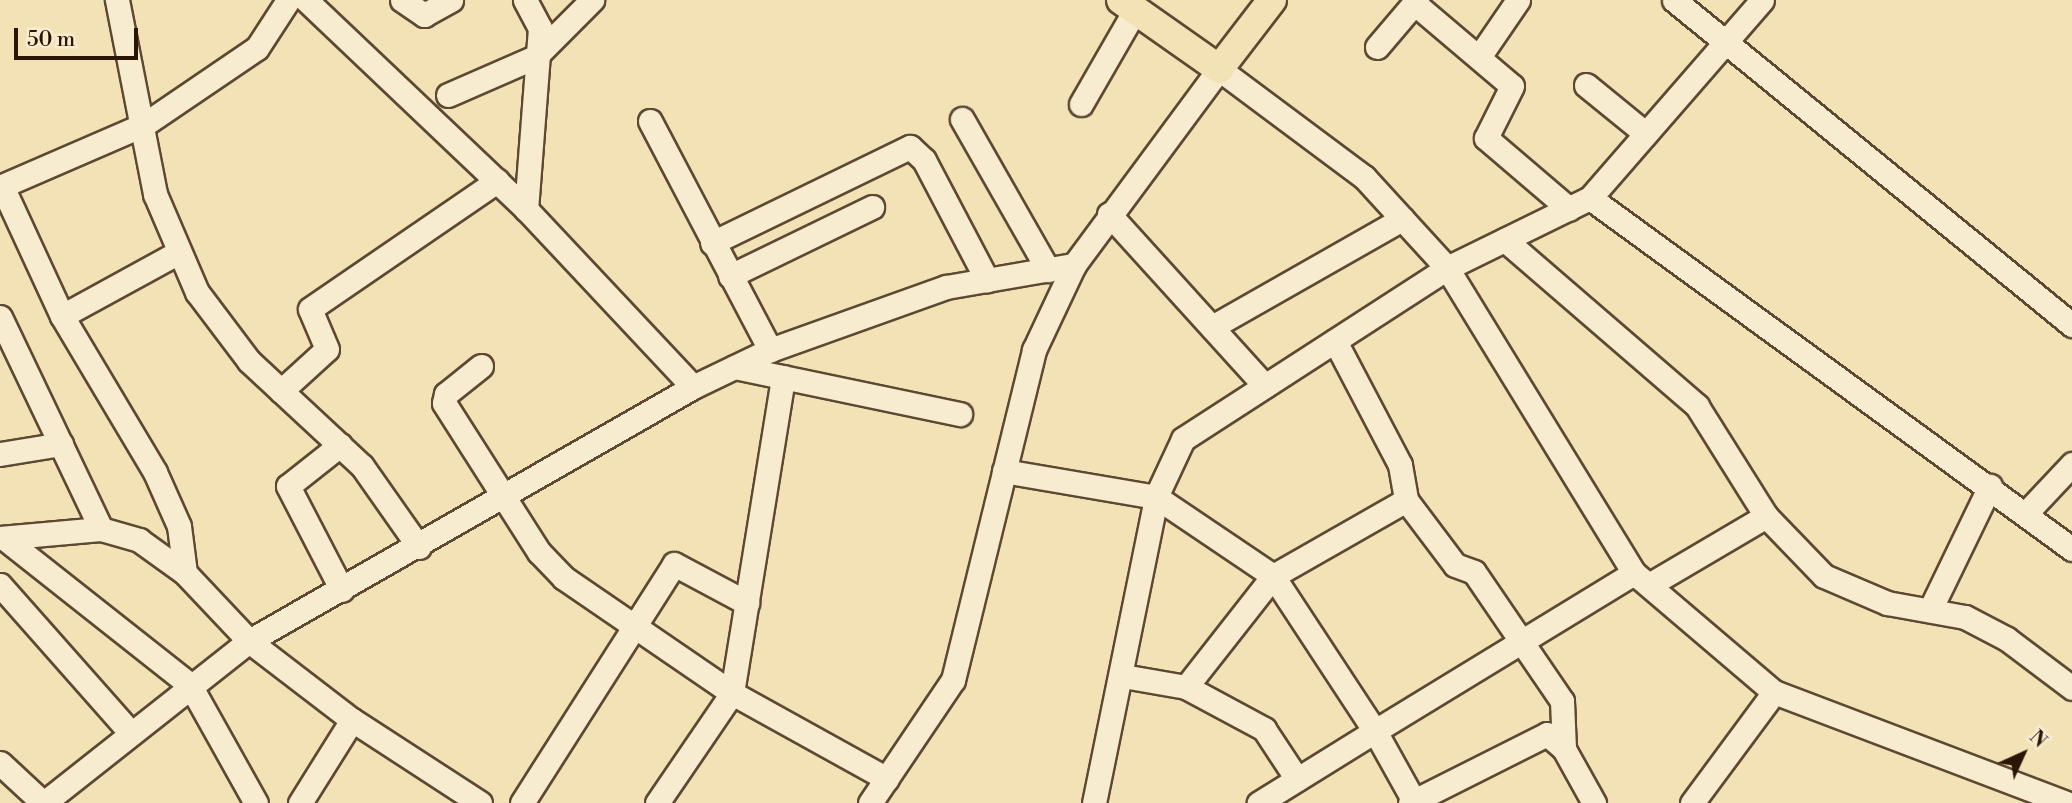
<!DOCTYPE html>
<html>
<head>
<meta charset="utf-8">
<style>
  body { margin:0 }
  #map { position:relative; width:2072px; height:803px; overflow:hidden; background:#f4e2b7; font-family:"Libre Bodoni",serif }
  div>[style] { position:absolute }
  .roads { filter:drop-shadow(2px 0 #5d4932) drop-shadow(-2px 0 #5d4932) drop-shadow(0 2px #5d4932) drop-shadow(0 -2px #5d4932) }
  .minor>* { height:23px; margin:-11.5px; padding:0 11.5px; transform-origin:11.5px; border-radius:11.5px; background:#f8ecd0 }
  .major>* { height:28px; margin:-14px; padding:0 14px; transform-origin:14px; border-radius:14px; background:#f4e2b7 }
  span { translate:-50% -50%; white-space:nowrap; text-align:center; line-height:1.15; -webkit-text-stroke:5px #f8ecd0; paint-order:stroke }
  .north { position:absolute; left:1988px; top:719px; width:70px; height:70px; -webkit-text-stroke:5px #f8ecd0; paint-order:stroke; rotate:45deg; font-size:19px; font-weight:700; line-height:28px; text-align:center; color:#2b1605 }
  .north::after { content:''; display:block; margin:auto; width:24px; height:32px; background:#2b1605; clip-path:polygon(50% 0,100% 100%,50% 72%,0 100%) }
  .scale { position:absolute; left:14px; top:28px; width:124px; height:32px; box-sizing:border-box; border:4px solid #2b1605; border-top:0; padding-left:9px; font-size:21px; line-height:24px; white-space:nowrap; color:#2b1605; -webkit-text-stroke:5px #f8ecd0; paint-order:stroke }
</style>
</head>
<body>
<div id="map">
  <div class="roads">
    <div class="minor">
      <div style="left:117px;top:0;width:198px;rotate:78.9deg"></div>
      <div style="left:155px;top:194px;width:107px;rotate:66.8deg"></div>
      <div style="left:197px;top:292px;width:86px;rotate:53deg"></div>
      <div style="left:249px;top:361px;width:154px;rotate:42.9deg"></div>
      <div style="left:362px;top:466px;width:99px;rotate:54.9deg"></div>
      <div style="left:306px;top:0;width:303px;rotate:43.5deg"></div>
      <div style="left:526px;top:209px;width:244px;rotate:46.8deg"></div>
      <div style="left:402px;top:0;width:27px;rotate:34deg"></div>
      <div style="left:424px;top:15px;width:31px;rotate:-29deg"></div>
      <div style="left:525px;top:0;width:32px;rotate:62deg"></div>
      <div style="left:540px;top:28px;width:182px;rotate:94.4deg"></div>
      <div style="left:1674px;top:0;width:514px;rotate:39.23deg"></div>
      <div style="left:1414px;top:3px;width:128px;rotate:40.3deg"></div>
      <div style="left:1512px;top:86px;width:58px;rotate:116.6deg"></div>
      <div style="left:1486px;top:138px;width:109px;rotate:40.5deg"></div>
      <div style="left:1377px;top:47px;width:62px;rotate:-49.6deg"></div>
      <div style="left:1479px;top:57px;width:69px;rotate:-55.6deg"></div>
      <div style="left:1586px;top:85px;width:77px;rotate:39.2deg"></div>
      <div style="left:448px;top:95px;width:95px;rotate:-23.6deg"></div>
      <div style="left:535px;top:57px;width:81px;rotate:-45deg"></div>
      <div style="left:1081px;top:104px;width:108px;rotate:-60.1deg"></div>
      <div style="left:962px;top:119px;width:174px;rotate:60.3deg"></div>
      <div style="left:650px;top:121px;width:259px;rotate:62.3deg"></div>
      <div style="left:1590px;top:198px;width:262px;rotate:-49deg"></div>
      <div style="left:1109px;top:214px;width:232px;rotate:47.8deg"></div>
      <div style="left:1505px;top:240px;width:254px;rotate:40.8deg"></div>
      <div style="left:1697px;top:406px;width:130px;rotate:57.9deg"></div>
      <div style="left:1766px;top:516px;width:83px;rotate:46deg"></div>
      <div style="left:1824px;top:576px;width:69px;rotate:23.2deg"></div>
      <div style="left:1887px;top:603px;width:79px;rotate:10.2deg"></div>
      <div style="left:1965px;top:617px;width:47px;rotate:27.6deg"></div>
      <div style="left:2007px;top:639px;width:81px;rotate:37deg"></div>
      <div style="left:712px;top:243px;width:220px;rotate:-25.9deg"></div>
      <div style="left:910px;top:147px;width:19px;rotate:43deg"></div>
      <div style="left:924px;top:160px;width:136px;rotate:62.3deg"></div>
      <div style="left:730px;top:276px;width:158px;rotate:-25.9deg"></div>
      <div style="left:62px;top:316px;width:131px;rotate:-28.7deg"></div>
      <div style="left:0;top:317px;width:235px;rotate:64.5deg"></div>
      <div style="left:1212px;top:327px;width:219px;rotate:-29.6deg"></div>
      <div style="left:1335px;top:341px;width:140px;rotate:62.3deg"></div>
      <div style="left:1400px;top:465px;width:36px;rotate:80deg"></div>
      <div style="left:1406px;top:500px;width:81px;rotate:53deg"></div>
      <div style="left:1455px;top:565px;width:20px;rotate:20deg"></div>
      <div style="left:1474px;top:572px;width:156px;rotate:55.7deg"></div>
      <div style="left:1562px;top:701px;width:48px;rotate:87.6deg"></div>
      <div style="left:481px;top:366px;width:45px;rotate:141.3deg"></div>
      <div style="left:446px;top:394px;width:9px;rotate:103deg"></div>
      <div style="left:444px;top:403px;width:177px;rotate:57.5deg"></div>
      <div style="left:539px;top:552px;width:36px;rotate:46deg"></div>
      <div style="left:564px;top:578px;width:204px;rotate:34.4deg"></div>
      <div style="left:732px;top:693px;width:320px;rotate:-80.8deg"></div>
      <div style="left:735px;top:367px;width:230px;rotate:11.8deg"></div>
      <div style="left:281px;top:391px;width:62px;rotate:-42.4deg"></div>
      <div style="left:327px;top:349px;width:43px;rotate:-113deg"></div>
      <div style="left:310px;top:309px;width:227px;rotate:-34.4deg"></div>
      <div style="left:340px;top:445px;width:66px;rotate:141.7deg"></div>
      <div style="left:288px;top:486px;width:117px;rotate:62.6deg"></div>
      <div style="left:0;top:454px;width:62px;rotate:-9.3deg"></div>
      <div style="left:1004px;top:471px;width:154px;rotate:9.7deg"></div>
      <div style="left:1156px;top:497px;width:141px;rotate:34deg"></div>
      <div style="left:1273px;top:576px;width:186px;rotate:56.7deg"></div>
      <div style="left:1375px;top:731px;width:137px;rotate:148.2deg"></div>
      <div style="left:2027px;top:512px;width:66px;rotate:-46.8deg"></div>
      <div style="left:0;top:538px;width:101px;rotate:-5.1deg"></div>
      <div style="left:101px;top:529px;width:40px;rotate:16deg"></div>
      <div style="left:139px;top:540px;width:57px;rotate:35.7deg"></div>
      <div style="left:185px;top:573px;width:93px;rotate:46.7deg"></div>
      <div style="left:249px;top:641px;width:261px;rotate:141.7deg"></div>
      <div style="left:4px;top:538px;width:237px;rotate:38.3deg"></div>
      <div style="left:190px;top:685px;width:135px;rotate:60.8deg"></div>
      <div style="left:185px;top:573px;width:47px;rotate:-97.3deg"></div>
      <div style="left:179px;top:526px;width:59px;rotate:-114deg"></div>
      <div style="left:155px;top:472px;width:182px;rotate:-120.8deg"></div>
      <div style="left:62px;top:316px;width:143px;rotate:-114.8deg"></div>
      <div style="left:2px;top:186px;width:156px;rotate:-23.4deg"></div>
      <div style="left:145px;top:124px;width:135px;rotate:-34.2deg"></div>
      <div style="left:257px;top:48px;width:57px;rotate:-57.1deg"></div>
      <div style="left:0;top:585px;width:198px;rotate:48.5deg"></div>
      <div style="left:1649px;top:585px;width:136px;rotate:-30.5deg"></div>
      <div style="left:1930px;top:610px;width:138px;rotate:-64.2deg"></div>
      <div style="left:1123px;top:676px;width:64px;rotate:9.9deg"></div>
      <div style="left:1186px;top:687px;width:141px;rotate:-51.9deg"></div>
      <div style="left:1273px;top:576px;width:153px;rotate:-29.7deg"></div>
      <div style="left:1186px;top:687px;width:89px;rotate:28.3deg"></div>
      <div style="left:1264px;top:729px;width:60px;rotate:56.6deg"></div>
      <div style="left:0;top:763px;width:59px;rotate:42.9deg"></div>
      <div style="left:300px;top:803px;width:98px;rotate:-57.9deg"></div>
      <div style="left:480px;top:803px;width:153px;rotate:-147deg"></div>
      <div style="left:352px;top:720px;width:130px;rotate:-142.5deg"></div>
      <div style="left:249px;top:641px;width:512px;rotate:-29.77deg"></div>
      <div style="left:693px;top:387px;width:85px;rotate:-25.7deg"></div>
      <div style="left:770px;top:350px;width:187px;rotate:-19.7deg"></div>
      <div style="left:946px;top:287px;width:130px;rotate:-9.8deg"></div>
      <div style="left:522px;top:803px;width:283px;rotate:-57.5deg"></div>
      <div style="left:674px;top:564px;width:83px;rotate:28.1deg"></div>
      <div style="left:657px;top:803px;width:133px;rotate:-55.7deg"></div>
      <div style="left:732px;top:693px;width:177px;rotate:29deg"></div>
      <div style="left:870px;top:803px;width:148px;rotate:-56deg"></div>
      <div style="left:953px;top:680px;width:340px;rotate:-76.2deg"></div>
      <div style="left:1034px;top:350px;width:94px;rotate:-64.8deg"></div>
      <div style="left:1074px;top:265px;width:244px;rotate:-53.5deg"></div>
      <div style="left:1219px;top:69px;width:181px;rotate:36.7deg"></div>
      <div style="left:1364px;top:177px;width:123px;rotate:47.6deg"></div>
      <div style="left:1447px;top:268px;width:358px;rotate:58.5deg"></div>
      <div style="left:1634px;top:573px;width:184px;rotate:40.4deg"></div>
      <div style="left:1774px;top:692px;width:312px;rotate:20.8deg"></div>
      <div style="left:1094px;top:803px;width:312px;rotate:-78.5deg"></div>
      <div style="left:1156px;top:497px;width:64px;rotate:-65deg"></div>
      <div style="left:1183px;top:439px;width:315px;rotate:-32.9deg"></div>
      <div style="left:1447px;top:268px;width:159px;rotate:-26.1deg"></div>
      <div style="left:1590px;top:198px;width:596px;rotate:36.06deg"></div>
      <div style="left:1410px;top:803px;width:153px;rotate:-26.7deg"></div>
      <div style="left:1547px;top:734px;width:23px;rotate:41deg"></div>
      <div style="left:1564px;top:749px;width:62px;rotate:60.9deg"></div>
      <div style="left:1415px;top:803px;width:82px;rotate:-119.1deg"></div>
      <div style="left:1375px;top:731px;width:303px;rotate:-31.4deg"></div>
      <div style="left:1692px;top:803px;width:138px;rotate:-53.5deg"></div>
    </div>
    <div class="major">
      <div style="left:1121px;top:0;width:120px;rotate:35.1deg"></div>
      <div style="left:1219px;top:69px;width:87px;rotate:-52.5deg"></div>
    </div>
  </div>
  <div class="north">N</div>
  <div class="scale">50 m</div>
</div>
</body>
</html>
